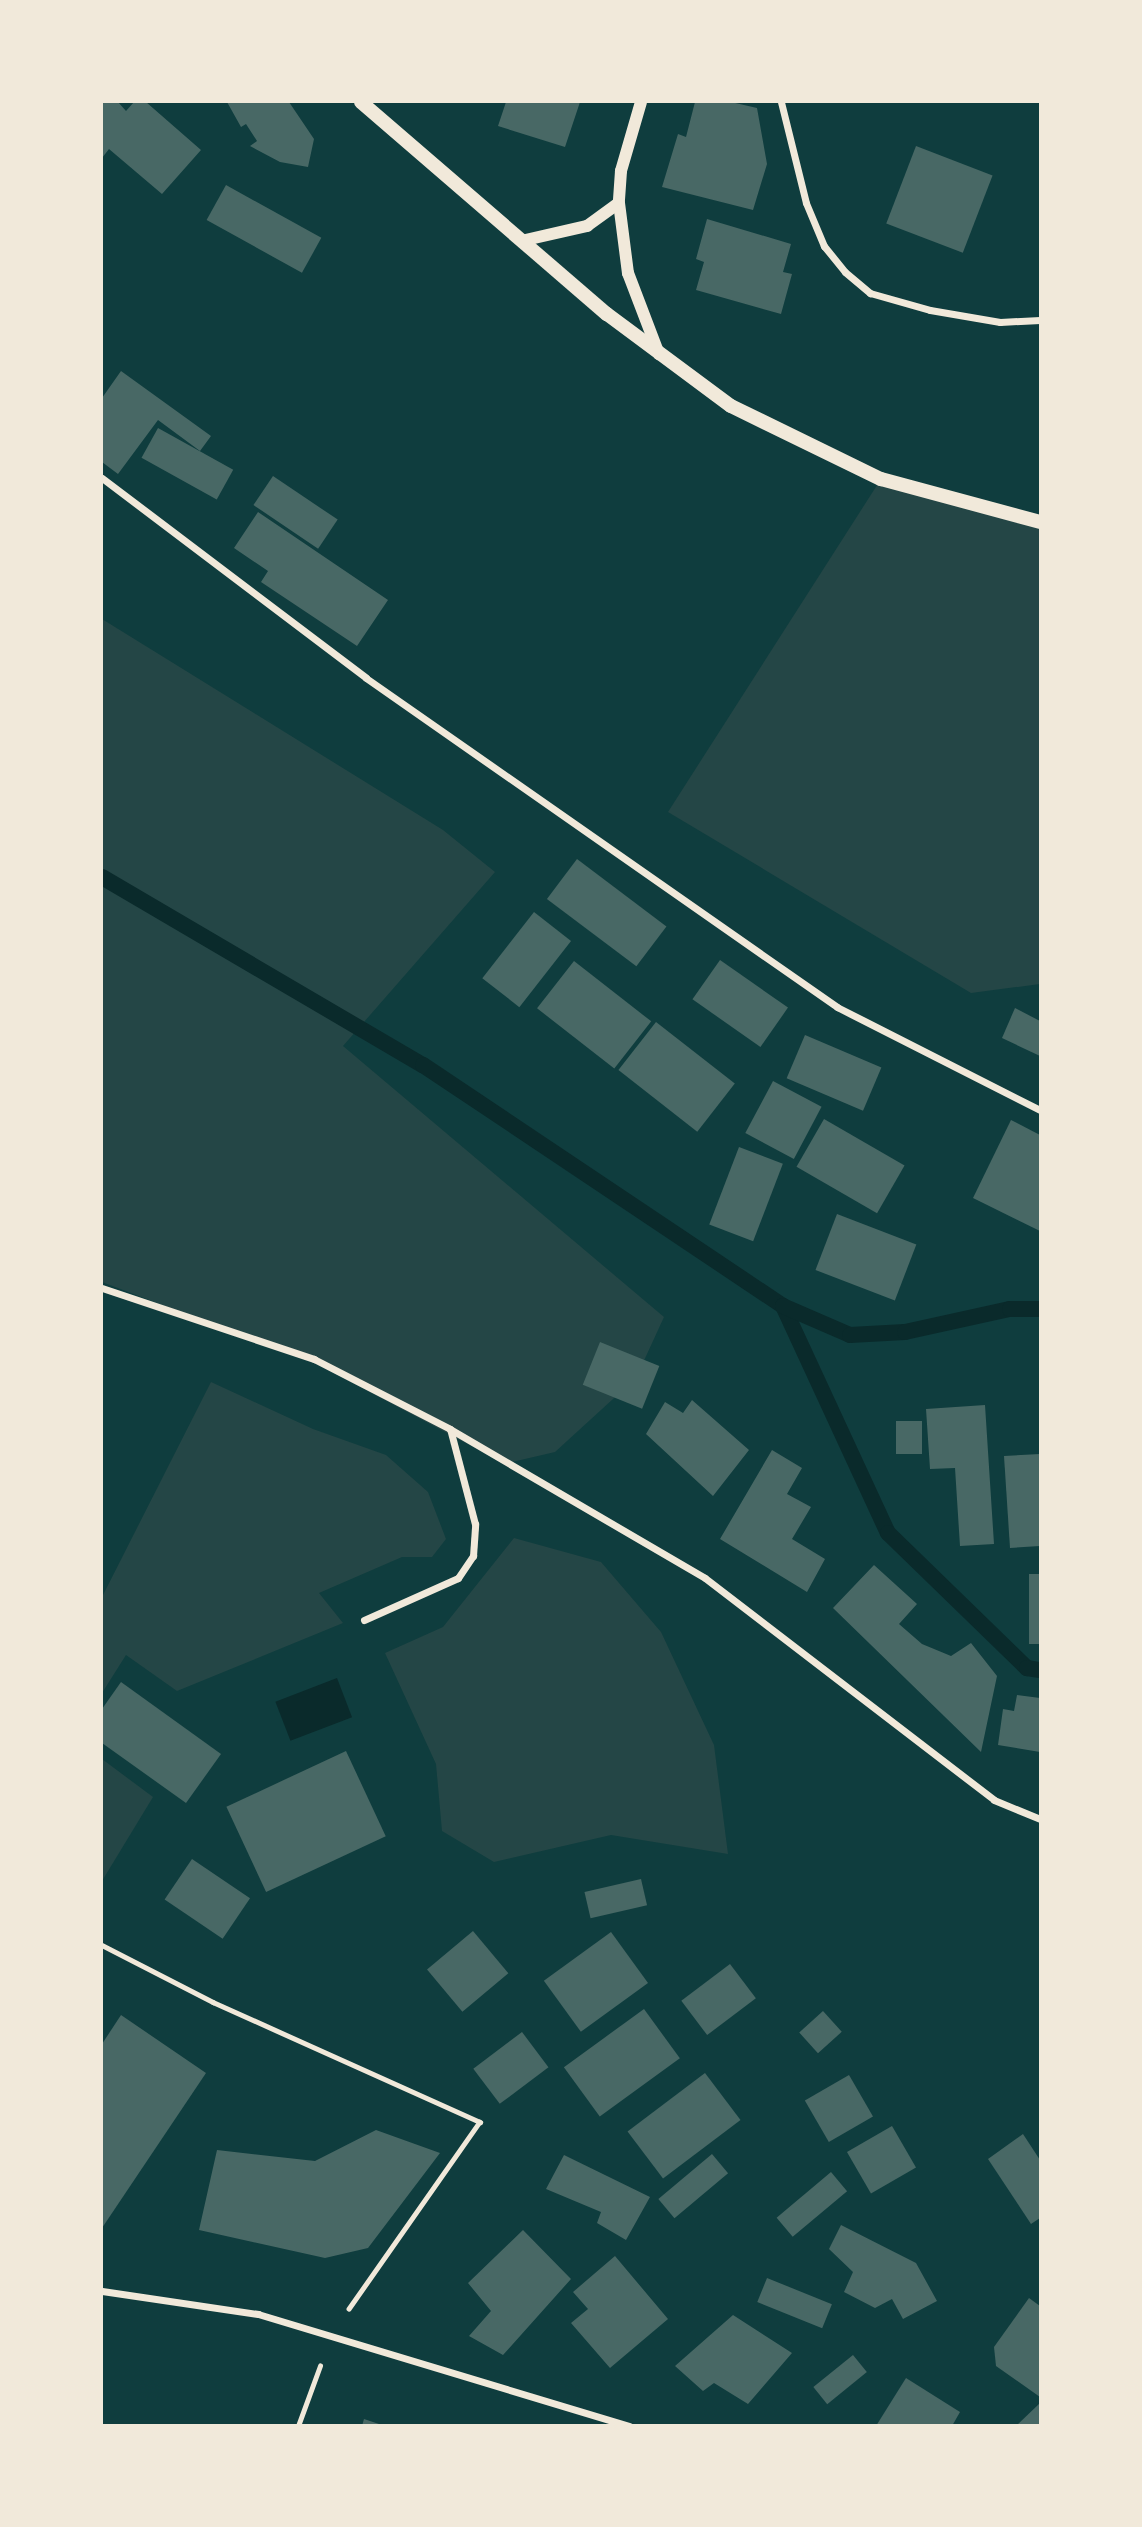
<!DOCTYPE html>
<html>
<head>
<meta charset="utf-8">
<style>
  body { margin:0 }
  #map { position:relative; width:1142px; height:2527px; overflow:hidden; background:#0f3d3e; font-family:"Public Sans",sans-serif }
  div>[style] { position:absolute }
  .green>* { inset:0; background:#244646 }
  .water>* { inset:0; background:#0a2a2b; transform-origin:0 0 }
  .stream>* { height:16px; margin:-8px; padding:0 8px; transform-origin:8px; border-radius:8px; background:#0a2a2b }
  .building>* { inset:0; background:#486865; transform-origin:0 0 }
  .path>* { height:4.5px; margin:-2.25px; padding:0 2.25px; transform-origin:2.25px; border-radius:2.25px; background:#f1e9da }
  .minor>* { height:7px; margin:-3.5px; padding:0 3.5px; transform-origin:3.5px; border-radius:3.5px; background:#f1e9da }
  .tertiary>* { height:12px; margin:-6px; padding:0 6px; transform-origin:6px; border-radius:6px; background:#f1e9da }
  .secondary>* { height:14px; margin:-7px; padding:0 7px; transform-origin:7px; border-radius:7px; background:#f1e9da }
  span { translate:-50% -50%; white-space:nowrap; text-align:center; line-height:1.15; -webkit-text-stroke:6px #f1e9da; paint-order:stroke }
  .frame { position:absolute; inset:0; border:103px solid #f1e9da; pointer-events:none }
</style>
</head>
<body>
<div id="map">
  <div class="green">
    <div style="clip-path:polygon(881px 479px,1040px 522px,1040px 984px,971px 993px,668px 812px)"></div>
    <div style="clip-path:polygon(102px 619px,443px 830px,495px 872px,343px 1046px,664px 1317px,636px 1378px,555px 1452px,512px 1462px,479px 1450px,313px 1362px,102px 1282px)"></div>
    <div style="clip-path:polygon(211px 1382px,313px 1429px,386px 1455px,428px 1492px,446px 1539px,432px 1557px,402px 1557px,319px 1593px,343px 1623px,177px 1691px,126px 1655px,102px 1693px,102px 1597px)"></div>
    <div style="clip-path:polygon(514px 1538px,601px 1562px,661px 1632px,714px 1745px,728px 1854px,611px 1835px,494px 1862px,442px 1831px,436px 1764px,385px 1653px,443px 1627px)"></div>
    <div style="clip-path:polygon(102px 1759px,153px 1797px,102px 1881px)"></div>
  </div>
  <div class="water">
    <div style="left:337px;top:1678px;width:42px;height:66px;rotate:69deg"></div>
  </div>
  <div class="stream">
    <div style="left:102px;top:877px;width:372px;rotate:30.4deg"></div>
    <div style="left:423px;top:1065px;width:433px;rotate:33.8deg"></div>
    <div style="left:783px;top:1306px;width:250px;rotate:65.2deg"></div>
    <div style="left:888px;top:1533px;width:194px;rotate:44.2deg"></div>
    <div style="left:1027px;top:1668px;width:13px;rotate:9deg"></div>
    <div style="left:783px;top:1306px;width:73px;rotate:23.4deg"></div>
    <div style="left:850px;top:1335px;width:55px;rotate:-3.1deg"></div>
    <div style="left:905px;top:1332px;width:107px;rotate:-12.4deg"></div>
    <div style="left:1010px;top:1309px;width:30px"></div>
  </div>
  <div class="building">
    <div style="clip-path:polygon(102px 102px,118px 102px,126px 111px,134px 102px,146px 102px,201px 150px,162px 194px,109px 149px,102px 158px)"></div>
    <div style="clip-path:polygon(227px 102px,289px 102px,314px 139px,308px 167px,280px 162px,250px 146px,257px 141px,246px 124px,241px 127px)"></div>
    <div style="clip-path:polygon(506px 102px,580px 102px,565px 147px,498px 126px)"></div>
    <div style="clip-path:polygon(695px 102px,731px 102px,757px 108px,767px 164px,753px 210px,662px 187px,678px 134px,686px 137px)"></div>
    <div style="left:916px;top:146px;width:82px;height:83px;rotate:21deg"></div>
    <div style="left:226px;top:185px;width:109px;height:40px;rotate:29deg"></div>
    <div style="clip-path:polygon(707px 219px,791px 244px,783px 272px,792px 274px,781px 314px,696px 290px,704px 262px,696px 259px)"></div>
    <div style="clip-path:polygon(121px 371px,211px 436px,200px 451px,158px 420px,118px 474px,102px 462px,102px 398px)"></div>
    <div style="left:158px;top:428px;width:86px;height:34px;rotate:29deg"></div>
    <div style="left:273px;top:476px;width:78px;height:35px;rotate:34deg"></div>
    <div style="clip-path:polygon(258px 512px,388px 600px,357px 646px,261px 582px,268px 571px,234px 548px)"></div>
    <div style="left:577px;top:859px;width:112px;height:50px;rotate:37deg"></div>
    <div style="left:534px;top:912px;width:47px;height:84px;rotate:38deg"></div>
    <div style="left:720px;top:960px;width:83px;height:48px;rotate:35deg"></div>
    <div style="left:574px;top:961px;width:98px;height:60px;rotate:38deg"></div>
    <div style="clip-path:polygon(1015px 1008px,1040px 1021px,1040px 1056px,1002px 1038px)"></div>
    <div style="left:656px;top:1022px;width:100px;height:61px;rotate:38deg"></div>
    <div style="left:805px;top:1035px;width:83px;height:47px;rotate:23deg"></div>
    <div style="left:773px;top:1081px;width:55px;height:59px;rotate:28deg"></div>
    <div style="left:824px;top:1119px;width:93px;height:55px;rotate:30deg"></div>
    <div style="clip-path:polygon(1011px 1120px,1040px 1135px,1040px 1231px,973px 1198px)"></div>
    <div style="left:739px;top:1147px;width:47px;height:83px;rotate:21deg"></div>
    <div style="left:837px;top:1214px;width:85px;height:60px;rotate:21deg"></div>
    <div style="left:600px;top:1342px;width:64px;height:46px;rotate:22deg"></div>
    <div style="clip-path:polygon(692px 1400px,749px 1450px,713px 1496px,646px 1434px,665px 1402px,683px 1413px)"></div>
    <div style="clip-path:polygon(985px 1405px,994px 1544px,960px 1546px,955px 1468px,930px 1469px,926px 1409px)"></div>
    <div style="left:896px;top:1421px;width:26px;height:33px"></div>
    <div style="clip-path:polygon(772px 1450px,802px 1468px,787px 1494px,811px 1507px,792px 1539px,825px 1559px,807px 1592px,720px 1539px)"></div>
    <div style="clip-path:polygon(1040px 1454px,1040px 1546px,1010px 1548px,1004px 1456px)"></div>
    <div style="clip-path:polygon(874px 1565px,917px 1604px,899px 1624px,922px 1644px,951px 1656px,971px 1643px,997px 1676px,981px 1752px,833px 1608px)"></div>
    <div style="left:1029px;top:1574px;width:11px;height:70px"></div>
    <div style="clip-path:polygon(121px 1682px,221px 1754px,186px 1803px,102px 1743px,102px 1709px)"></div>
    <div style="clip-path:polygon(1017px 1695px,1040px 1698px,1040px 1752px,998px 1745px,1003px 1709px,1014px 1711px)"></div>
    <div style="left:346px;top:1751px;width:94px;height:132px;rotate:65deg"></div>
    <div style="left:192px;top:1859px;width:70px;height:49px;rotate:34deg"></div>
    <div style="left:641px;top:1879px;width:27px;height:58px;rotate:77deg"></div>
    <div style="left:473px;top:1931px;width:55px;height:60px;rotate:50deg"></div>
    <div style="left:611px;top:1932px;width:63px;height:83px;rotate:54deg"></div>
    <div style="left:730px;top:1964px;width:43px;height:61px;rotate:53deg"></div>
    <div style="left:644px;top:2009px;width:61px;height:99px;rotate:54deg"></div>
    <div style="left:823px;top:2011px;width:28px;height:32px;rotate:48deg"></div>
    <div style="clip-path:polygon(121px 2015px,206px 2073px,102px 2228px,102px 2044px)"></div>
    <div style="left:522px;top:2032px;width:44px;height:61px;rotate:53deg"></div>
    <div style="left:705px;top:2073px;width:59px;height:97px;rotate:53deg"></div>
    <div style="left:849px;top:2075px;width:48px;height:51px;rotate:60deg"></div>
    <div style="left:892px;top:2126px;width:48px;height:52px;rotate:60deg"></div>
    <div style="clip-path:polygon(376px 2130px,440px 2153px,368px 2248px,325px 2258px,199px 2230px,217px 2150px,315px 2161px)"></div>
    <div style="clip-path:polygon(1023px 2134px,1040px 2160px,1040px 2218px,1031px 2224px,988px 2159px)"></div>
    <div style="left:712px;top:2154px;width:25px;height:70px;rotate:50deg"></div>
    <div style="clip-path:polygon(564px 2155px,650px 2197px,626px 2240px,597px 2223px,601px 2212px,546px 2189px)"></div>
    <div style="left:831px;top:2172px;width:25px;height:71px;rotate:50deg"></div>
    <div style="clip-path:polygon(841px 2225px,916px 2263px,937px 2301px,903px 2319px,892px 2299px,875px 2308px,844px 2292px,853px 2272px,829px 2249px)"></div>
    <div style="clip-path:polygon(523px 2230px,571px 2279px,503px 2355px,469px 2336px,491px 2311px,468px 2283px)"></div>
    <div style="clip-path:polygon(615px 2256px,668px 2319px,610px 2368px,571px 2323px,588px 2309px,573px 2292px)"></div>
    <div style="left:767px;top:2278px;width:70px;height:26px;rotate:22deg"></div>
    <div style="clip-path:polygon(1029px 2298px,1040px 2306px,1040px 2397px,996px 2366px,994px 2347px)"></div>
    <div style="clip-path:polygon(733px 2315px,792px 2353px,748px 2404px,714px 2383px,703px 2391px,675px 2366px)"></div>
    <div style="left:853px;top:2355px;width:22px;height:51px;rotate:51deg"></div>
    <div style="clip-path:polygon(906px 2378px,960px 2412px,952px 2426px,876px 2426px)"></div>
    <div style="clip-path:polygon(1040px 2403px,1040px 2426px,1016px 2426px)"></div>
    <div style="clip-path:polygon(364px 2419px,382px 2425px,382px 2426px,362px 2426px)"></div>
  </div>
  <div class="path">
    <div style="left:102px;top:1945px;width:125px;rotate:27.2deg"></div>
    <div style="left:213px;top:2002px;width:293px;rotate:24.2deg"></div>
    <div style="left:480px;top:2122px;width:228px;rotate:125deg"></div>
    <div style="left:298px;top:2426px;width:64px;rotate:-69.9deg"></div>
  </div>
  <div class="minor">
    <div style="left:781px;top:102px;width:104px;rotate:76.1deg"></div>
    <div style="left:806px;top:203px;width:47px;rotate:67.3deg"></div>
    <div style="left:824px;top:246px;width:33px;rotate:51deg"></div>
    <div style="left:845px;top:272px;width:33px;rotate:40deg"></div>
    <div style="left:870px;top:293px;width:62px;rotate:15.8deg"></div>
    <div style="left:930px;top:310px;width:71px;rotate:9.7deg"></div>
    <div style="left:1000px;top:322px;width:40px;rotate:-2.9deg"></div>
    <div style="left:102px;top:478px;width:331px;rotate:37.1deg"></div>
    <div style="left:366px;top:678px;width:575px;rotate:34.93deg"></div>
    <div style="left:837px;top:1007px;width:228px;rotate:26.9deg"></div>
    <div style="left:102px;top:1288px;width:224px;rotate:18.5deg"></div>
    <div style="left:314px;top:1359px;width:153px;rotate:27.2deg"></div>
    <div style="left:450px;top:1429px;width:295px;rotate:30.3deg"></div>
    <div style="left:705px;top:1578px;width:364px;rotate:37.5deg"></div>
    <div style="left:994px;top:1800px;width:50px;rotate:22.4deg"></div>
    <div style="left:364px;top:1620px;width:103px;rotate:-24.1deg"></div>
    <div style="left:458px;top:1578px;width:27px;rotate:-56deg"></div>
    <div style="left:473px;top:1556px;width:32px;rotate:-86deg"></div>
    <div style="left:475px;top:1524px;width:98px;rotate:-104.7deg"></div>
    <div style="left:102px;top:2291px;width:158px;rotate:8.4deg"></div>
    <div style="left:258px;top:2314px;width:388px;rotate:16.8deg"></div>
  </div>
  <div class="tertiary">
    <div style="left:641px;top:102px;width:72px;rotate:106.2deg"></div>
    <div style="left:621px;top:171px;width:32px;rotate:94deg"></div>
    <div style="left:619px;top:203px;width:71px;rotate:82.7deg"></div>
    <div style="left:628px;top:273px;width:87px;rotate:69.1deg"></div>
    <div style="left:521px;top:241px;width:68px;rotate:-12.8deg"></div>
    <div style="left:587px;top:226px;width:39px;rotate:-36deg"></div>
  </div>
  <div class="secondary">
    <div style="left:361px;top:102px;width:325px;rotate:40.8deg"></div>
    <div style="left:607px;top:314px;width:154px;rotate:36.6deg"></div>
    <div style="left:731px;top:406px;width:167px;rotate:26deg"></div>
    <div style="left:881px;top:479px;width:165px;rotate:15.1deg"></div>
  </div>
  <div class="frame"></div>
</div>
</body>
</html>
